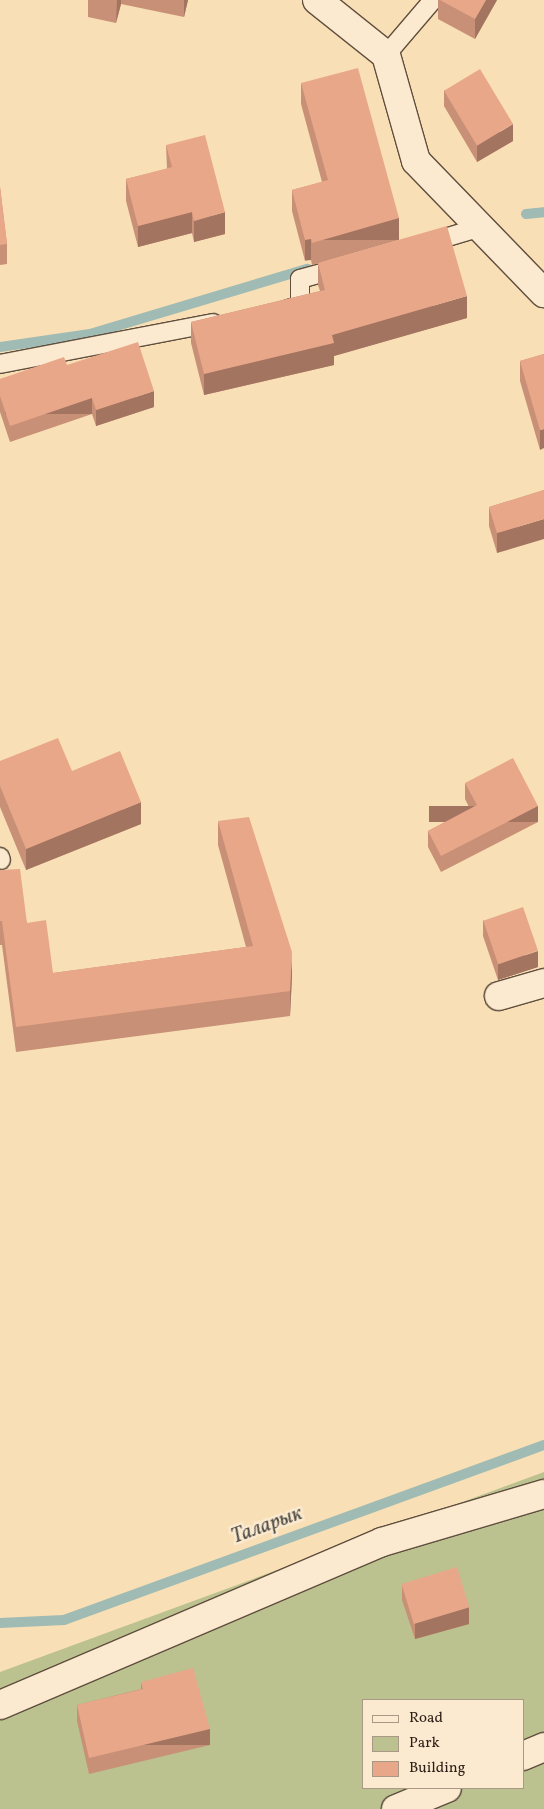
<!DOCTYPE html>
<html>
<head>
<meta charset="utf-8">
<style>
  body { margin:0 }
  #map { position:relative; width:544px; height:1809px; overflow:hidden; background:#f9dfb5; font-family:Vollkorn,serif }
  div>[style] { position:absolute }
  .green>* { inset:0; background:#bbc28f }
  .stream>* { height:10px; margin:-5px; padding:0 5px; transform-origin:5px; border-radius:5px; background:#9fbbb4 }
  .roads { filter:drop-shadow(1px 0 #604e3f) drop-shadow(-1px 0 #604e3f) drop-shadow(0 1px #604e3f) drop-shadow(0 -1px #604e3f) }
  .service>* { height:18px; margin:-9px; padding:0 9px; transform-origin:9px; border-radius:9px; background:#fbeacf }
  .minor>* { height:28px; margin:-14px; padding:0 14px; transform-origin:14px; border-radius:14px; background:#fbeacf }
  .wall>* { inset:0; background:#c89077 }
  .shaded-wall>* { inset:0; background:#a37561; transform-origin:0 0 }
  .building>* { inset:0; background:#e9a78a; transform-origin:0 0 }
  span { translate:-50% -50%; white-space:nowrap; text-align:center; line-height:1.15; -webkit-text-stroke:5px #fbeacf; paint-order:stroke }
  .water-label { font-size:21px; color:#4f4d47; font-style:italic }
  .legend { position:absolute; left:362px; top:1699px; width:162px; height:90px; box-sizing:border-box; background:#fbeacf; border:1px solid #a99886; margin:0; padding:6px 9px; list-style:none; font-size:15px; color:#2d1e18 }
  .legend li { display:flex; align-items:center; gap:10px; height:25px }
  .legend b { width:25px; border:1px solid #a99886 }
</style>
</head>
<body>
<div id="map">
  <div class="green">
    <div style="clip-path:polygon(evenodd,544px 1472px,544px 1809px,0 1809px,0 1672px,544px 1472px,363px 1700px,523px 1700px,523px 1788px,363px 1788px,363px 1700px)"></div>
  </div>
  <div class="stream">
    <div style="left:526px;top:214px;width:18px;rotate:-6deg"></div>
    <div style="left:0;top:347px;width:91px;rotate:-8.2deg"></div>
    <div style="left:90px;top:334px;width:227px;rotate:-16.7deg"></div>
    <div style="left:0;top:1623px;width:64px;rotate:-2.7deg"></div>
    <div style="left:64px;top:1620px;width:511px;rotate:-20.03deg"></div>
  </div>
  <div class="roads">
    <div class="service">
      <div style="left:386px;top:55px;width:72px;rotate:-49.5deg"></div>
      <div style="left:428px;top:243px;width:55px;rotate:-16.8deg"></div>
      <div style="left:288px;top:309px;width:12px;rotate:-14deg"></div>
      <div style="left:300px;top:306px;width:27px;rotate:-90deg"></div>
      <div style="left:300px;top:279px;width:41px;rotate:-15.4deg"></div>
      <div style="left:0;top:364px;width:217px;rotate:-10.9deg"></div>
      <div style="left:0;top:857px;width:3px;rotate:72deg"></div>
    </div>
    <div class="minor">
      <div style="left:317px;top:0;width:88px;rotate:38.6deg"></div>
      <div style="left:386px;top:55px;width:110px;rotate:74.2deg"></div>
      <div style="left:416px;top:161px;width:184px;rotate:45.9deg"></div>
      <div style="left:499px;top:996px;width:47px;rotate:-16.1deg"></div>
      <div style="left:0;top:1705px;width:415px;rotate:-23.1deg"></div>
      <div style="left:382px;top:1542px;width:169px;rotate:-16.5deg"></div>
      <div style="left:523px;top:1756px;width:23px;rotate:-23deg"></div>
      <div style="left:396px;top:1809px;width:55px;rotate:-22.4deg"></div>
    </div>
  </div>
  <div class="wall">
    <div style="clip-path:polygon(88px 0,188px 0,184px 17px,121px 4px,116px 23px,88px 17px)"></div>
    <div style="clip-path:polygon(438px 0,497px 0,475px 39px,438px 19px)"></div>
    <div style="clip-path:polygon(301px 83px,399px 240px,312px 265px,311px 260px,305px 261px,292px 211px,292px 190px,322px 182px,301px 104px)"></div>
    <div style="clip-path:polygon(444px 90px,513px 141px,477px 162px,444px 106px)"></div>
    <div style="clip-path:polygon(166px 145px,225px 234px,194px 242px,192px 233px,138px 247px,126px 201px,126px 179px,167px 169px)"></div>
    <div style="clip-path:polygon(0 187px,7px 244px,7px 264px,0 265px)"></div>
    <div style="clip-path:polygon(318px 263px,467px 318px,334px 356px,334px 365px,204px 395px,191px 343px,191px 322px,320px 291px,318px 285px)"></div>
    <div style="clip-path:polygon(544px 354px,540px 450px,520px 381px,520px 361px)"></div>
    <div style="clip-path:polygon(67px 365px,154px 407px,96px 426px,92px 414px,10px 442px,0 412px,0 379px)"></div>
    <div style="clip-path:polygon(544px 490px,497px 553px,489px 526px,489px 507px)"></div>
    <div style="clip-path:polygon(0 761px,72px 771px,141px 824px,26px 870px,0 807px)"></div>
    <div style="clip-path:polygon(465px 783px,538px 822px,441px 872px,428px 847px,428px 831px,470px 809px,465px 799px)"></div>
    <div style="clip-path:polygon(218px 821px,292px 976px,290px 1016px,16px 1052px,2px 945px,0 945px,0 870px,53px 973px,246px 947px,218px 845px)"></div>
    <div style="clip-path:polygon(483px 920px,538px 967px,498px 980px,483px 936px)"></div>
    <div style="clip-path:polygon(402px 1584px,469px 1624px,415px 1639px,402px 1600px)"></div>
    <div style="clip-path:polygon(141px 1682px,210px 1745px,89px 1774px,77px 1721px,77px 1705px,141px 1689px)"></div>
  </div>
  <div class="shaded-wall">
    <div style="clip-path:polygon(117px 0,121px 0,121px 4px,116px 23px)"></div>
    <div style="clip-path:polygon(184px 0,188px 0,184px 17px)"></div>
    <div style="clip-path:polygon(486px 0,497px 0,475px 39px,475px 19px)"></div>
    <div style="clip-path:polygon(513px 124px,513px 141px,477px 162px,477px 146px)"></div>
    <div style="clip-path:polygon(192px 212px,192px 233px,138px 247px,138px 226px)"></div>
    <div style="clip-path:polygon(225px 212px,225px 234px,194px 242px,194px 221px)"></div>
    <div style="left:399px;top:218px;width:22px;height:91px;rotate:90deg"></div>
    <div style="left:311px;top:239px;width:21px;height:6px;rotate:90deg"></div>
    <div style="clip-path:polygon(467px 296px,467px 318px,334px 356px,334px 365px,204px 395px,204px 374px,332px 335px)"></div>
    <div style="clip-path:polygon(154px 391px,154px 407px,96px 426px,96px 410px)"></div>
    <div style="left:92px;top:398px;width:16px;height:87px;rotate:90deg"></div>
    <div style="clip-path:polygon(544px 429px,544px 448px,540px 450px,540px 430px)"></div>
    <div style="clip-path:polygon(544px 519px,544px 539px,497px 553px,497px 533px)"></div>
    <div style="clip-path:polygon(141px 802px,141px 824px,26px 870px,26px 849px)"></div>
    <div style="left:538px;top:806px;width:16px;height:109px;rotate:90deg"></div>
    <div style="clip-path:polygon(538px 951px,538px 967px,498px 980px,498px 964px)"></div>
    <div style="clip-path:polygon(292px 952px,292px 976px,290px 1016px,290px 991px)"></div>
    <div style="clip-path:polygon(469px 1607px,469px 1624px,415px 1639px,415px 1623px)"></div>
    <div style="left:210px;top:1729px;width:16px;height:124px;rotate:90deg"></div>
  </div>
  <div class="building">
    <div style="clip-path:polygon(440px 0,486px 0,475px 19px)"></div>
    <div style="clip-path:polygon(358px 68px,399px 218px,312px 243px,311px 239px,305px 240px,292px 190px,328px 180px,301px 83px)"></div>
    <div style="left:480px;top:69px;width:64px;height:42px;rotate:59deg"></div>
    <div style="clip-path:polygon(205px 135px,225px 212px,194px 221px,192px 212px,138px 226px,126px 179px,172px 167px,166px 145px)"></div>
    <div style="clip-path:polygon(0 187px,7px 244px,0 245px)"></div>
    <div style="clip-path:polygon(447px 226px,467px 296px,332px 335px,334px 343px,204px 374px,191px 322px,325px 290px,318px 263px)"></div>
    <div style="clip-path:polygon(138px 342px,154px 391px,96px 410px,92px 398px,10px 426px,0 396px,0 379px,64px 357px,67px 365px)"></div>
    <div style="clip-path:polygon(544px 354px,544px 429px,540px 430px,520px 361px)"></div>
    <div style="clip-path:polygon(544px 490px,544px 519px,497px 533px,489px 507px)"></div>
    <div style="clip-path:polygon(58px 738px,72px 771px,120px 751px,141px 802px,26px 849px,0 786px,0 761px)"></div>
    <div style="clip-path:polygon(513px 758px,538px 806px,441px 856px,428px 831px,477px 805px,465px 783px)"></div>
    <div style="clip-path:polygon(249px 817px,292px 952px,290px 991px,16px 1027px,2px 921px,0 921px,0 870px,20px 869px,27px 923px,46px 920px,53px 973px,253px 946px,218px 821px)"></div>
    <div style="left:523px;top:907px;width:46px;height:42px;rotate:71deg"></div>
    <div style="left:457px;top:1567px;width:42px;height:58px;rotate:73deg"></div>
    <div style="clip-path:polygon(193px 1668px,210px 1729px,89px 1758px,77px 1705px,143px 1689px,141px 1682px)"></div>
  </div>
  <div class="water-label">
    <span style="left:267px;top:1526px;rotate:-20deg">Таларык</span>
  </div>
  <ul class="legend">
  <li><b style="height:6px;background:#fbeacf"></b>Road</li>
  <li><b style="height:14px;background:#bbc28f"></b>Park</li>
  <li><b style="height:14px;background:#e9a78a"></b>Building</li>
  </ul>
</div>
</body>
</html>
